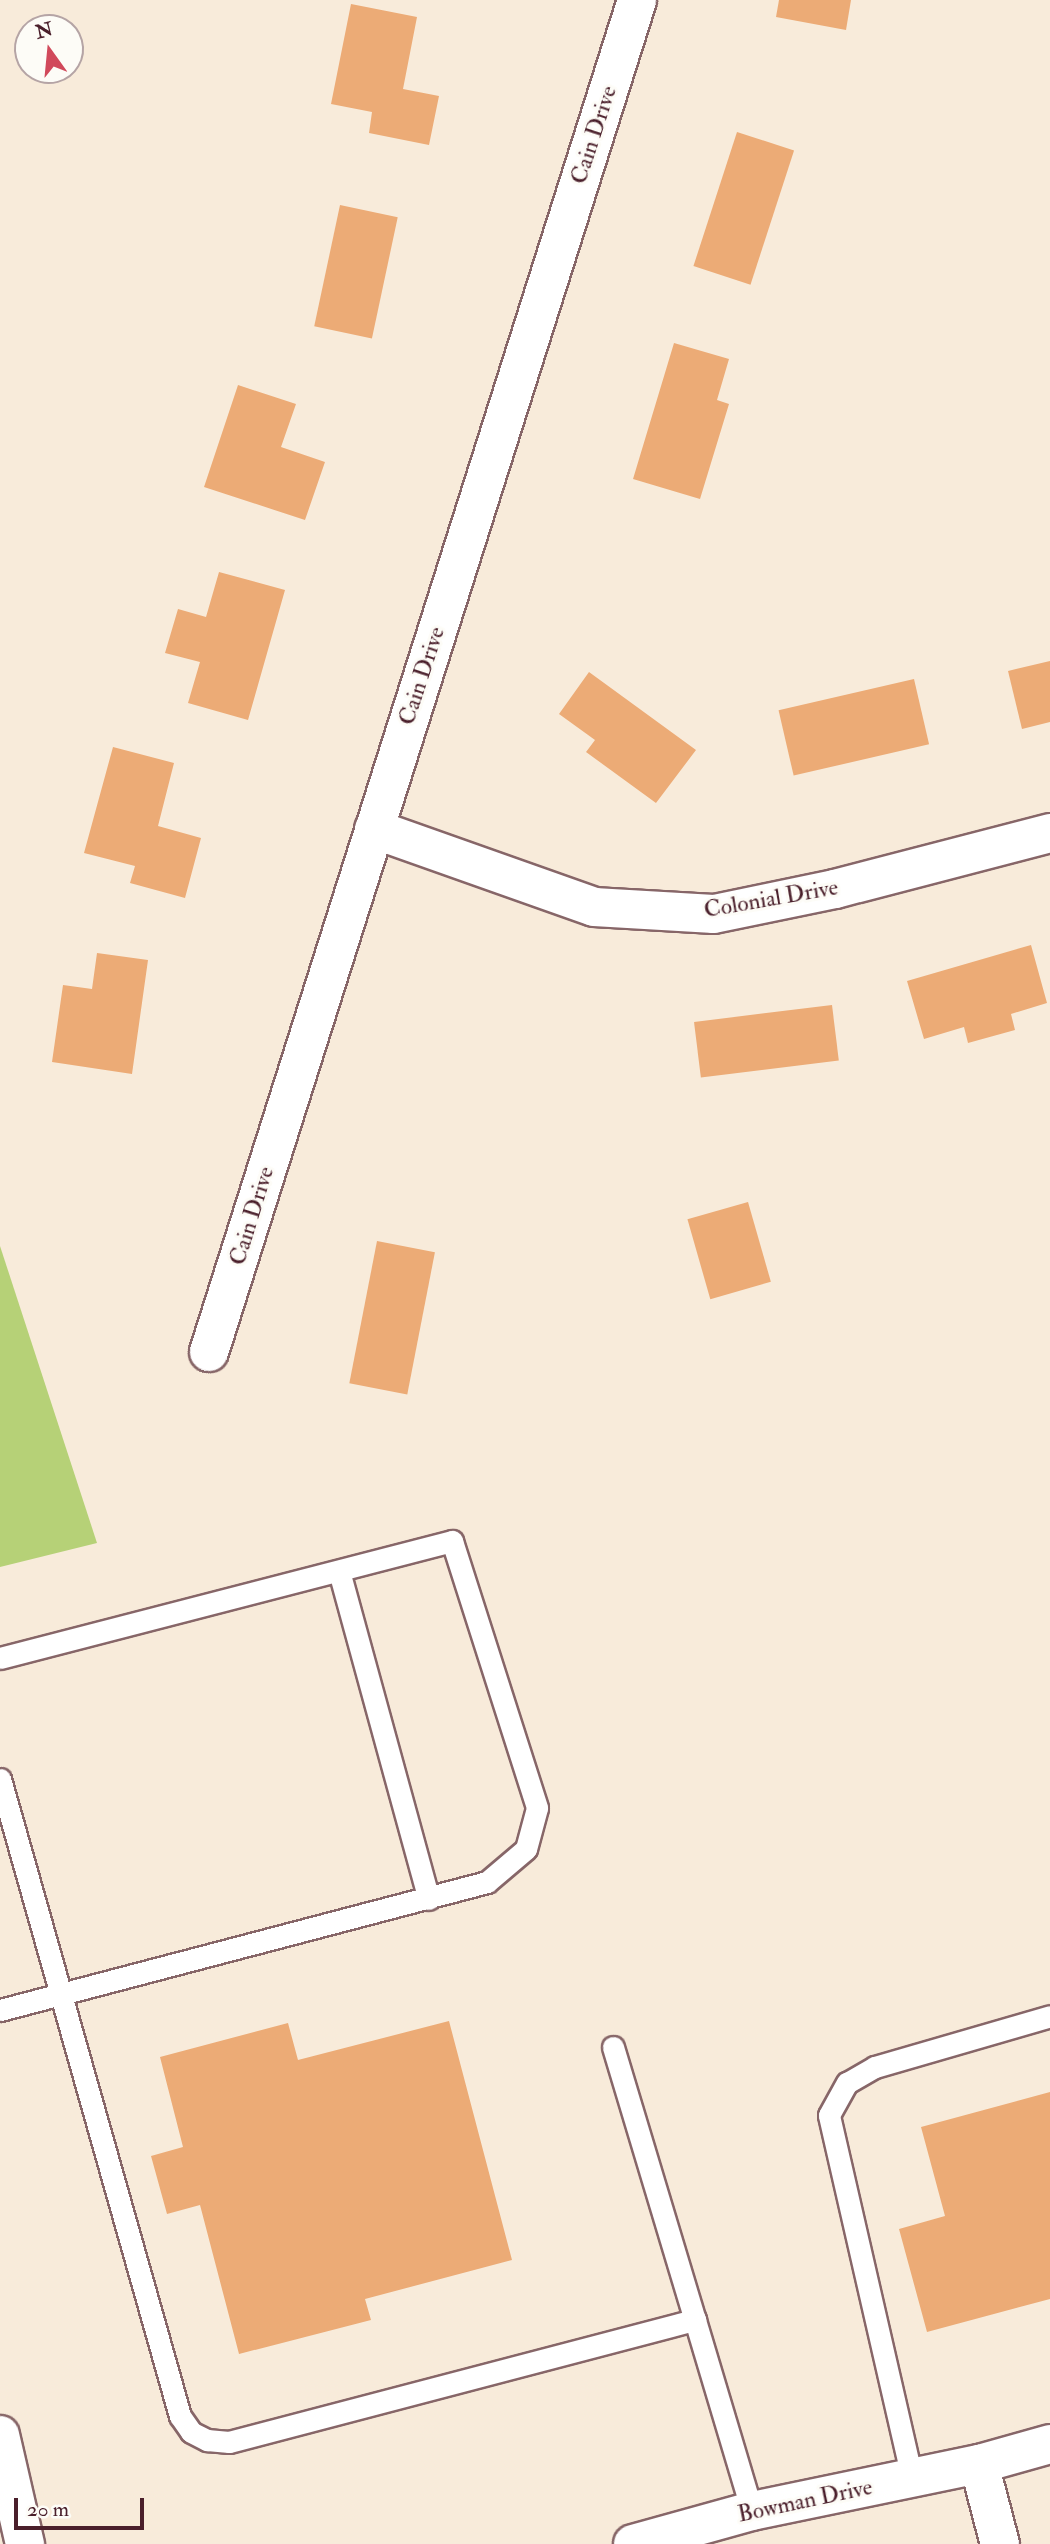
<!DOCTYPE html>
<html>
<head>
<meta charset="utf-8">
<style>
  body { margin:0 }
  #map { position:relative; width:1050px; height:2544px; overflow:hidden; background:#f8ebda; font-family:"IM FELL Double Pica",serif }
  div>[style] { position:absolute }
  .green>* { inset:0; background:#b6d177 }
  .building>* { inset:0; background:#ecab76; transform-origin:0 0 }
  .roads { filter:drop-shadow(2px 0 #876668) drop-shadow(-2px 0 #876668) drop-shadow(0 2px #876668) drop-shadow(0 -2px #876668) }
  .service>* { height:21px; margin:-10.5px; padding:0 10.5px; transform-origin:10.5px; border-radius:10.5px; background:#fff }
  .minor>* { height:38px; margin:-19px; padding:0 19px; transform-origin:19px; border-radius:19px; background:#fff }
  span { translate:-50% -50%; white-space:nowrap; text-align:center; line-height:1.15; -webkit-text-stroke:6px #fdfcf7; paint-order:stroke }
  .street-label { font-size:23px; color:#4a1f2b }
  .north { position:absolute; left:14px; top:14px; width:70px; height:70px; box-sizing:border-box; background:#fdfcf7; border:2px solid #b5a4a5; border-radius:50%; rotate:345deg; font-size:19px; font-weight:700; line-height:28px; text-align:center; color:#4a1f2b }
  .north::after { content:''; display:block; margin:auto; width:24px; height:32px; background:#d1495b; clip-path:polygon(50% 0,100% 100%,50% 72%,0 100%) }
  .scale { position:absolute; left:14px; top:2498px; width:130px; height:32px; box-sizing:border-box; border:4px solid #4a1f2b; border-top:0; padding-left:9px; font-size:21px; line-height:24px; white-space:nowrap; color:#4a1f2b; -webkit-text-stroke:5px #fdfcf7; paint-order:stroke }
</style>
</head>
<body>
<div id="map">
  <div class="green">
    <div style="clip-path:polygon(0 1246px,97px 1543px,0 1567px)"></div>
  </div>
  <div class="building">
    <div style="clip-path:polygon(779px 0,851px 0,846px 30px,776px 17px)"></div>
    <div style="clip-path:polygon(351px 4px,417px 17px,403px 89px,439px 96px,429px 145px,369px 133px,372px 112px,331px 104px)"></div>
    <div style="left:737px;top:132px;width:60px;height:141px;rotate:18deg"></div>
    <div style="left:340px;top:205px;width:59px;height:124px;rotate:12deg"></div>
    <div style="clip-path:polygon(674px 343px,729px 359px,717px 400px,729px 404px,700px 499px,633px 479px)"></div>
    <div style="clip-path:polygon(238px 385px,296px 404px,281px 447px,325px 462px,305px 520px,204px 487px)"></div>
    <div style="clip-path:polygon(219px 572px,285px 590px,248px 720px,188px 703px,200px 662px,165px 653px,178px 609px,206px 617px)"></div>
    <div style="clip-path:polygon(1050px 661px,1050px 722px,1022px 729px,1008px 671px)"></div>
    <div style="clip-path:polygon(589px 672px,696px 750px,656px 803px,586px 752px,595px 740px,559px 714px)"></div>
    <div style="left:914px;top:679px;width:67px;height:139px;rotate:77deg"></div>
    <div style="clip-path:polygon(113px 747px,174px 763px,158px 826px,201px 838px,185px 898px,130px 883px,135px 866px,84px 853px)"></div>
    <div style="clip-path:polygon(1031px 945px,1047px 1003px,1011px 1014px,1015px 1030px,968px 1043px,964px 1027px,924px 1039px,907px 981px)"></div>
    <div style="clip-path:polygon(97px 953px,148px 960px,132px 1074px,52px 1062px,63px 985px,92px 989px)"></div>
    <div style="left:832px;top:1005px;width:56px;height:139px;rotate:83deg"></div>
    <div style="left:748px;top:1202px;width:83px;height:63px;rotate:74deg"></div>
    <div style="left:377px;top:1241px;width:59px;height:145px;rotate:11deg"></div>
    <div style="clip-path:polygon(449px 2021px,512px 2260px,365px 2299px,371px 2320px,239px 2354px,200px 2205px,167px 2214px,151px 2156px,183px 2147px,160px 2057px,288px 2023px,298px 2060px)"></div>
    <div style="clip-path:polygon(1050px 2092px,1050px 2299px,927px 2332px,899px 2229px,945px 2216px,921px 2127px)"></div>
  </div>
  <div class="roads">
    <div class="service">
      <div style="left:339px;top:1571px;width:340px;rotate:74.7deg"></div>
      <div style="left:0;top:1658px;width:467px;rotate:-14.5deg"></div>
      <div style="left:452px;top:1541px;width:280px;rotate:72.3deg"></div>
      <div style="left:537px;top:1808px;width:42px;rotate:105deg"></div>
      <div style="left:526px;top:1849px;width:51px;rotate:139.8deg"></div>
      <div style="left:487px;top:1882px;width:504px;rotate:165.27deg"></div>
      <div style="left:0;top:1779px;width:662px;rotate:74.22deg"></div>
      <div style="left:180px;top:2416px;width:19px;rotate:55deg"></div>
      <div style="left:191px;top:2432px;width:18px;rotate:27deg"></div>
      <div style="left:207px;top:2440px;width:22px;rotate:5deg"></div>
      <div style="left:229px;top:2442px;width:482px;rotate:-14.7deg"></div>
      <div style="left:695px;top:2320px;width:199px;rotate:73.4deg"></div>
      <div style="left:613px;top:2047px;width:285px;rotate:73.3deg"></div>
      <div style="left:912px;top:2478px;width:372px;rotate:-102.9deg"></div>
      <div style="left:829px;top:2115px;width:37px;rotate:-61deg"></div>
      <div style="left:847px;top:2083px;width:32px;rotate:-30deg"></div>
      <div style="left:875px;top:2067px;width:182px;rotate:-16.2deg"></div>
    </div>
    <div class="minor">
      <div style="left:374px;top:829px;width:233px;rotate:19.5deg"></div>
      <div style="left:594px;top:907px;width:120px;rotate:3.3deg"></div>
      <div style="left:714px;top:914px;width:124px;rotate:-11.7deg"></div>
      <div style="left:835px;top:889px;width:222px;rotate:-14.6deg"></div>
      <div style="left:209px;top:1352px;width:1418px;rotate:-72.43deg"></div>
      <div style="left:0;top:2435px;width:112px;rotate:77.1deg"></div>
      <div style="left:979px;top:2464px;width:83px;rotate:75.3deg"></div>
      <div style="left:633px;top:2544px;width:123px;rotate:-15.5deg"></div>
      <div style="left:752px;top:2511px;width:232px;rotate:-11.7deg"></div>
      <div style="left:979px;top:2464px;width:74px;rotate:-15.7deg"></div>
    </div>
  </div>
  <div class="street-label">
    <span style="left:594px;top:135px;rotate:-72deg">Cain Drive</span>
    <span style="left:422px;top:676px;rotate:-72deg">Cain Drive</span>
    <span style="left:771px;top:899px;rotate:-10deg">Colonial Drive</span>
    <span style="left:252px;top:1216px;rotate:-73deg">Cain Drive</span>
    <span style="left:805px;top:2501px;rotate:-12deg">Bowman Drive</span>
  </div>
  <div class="north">N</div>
  <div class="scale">20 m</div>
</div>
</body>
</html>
